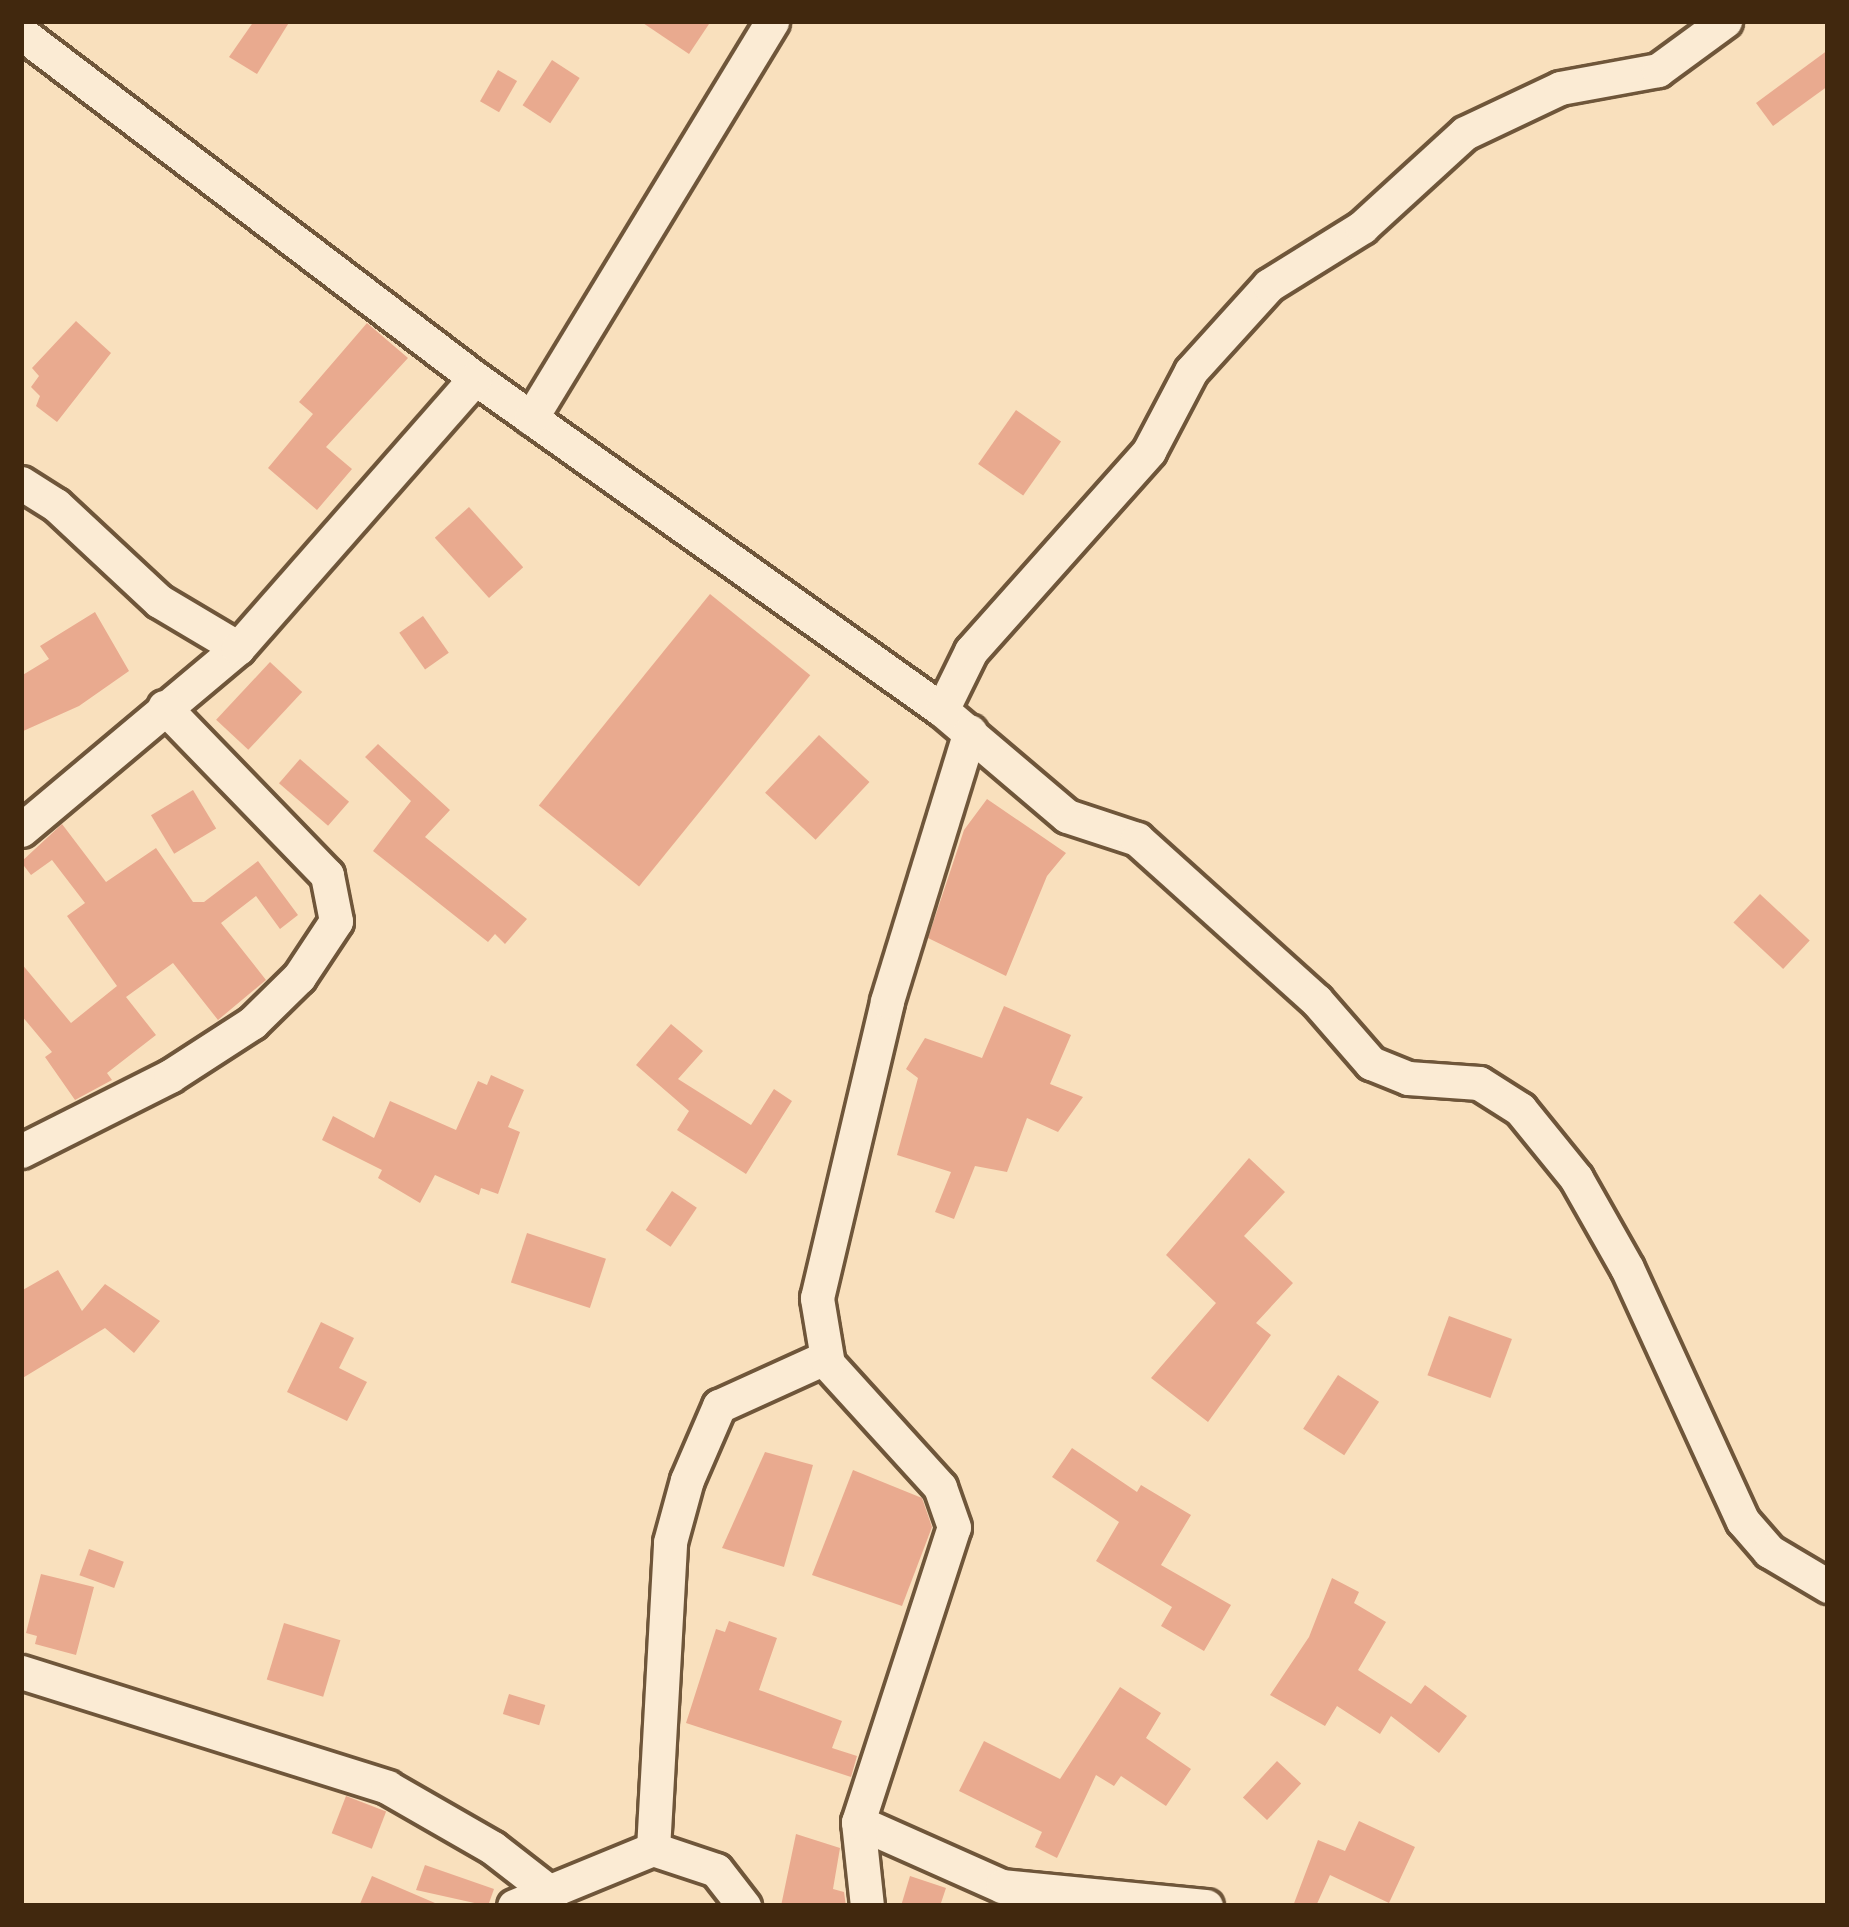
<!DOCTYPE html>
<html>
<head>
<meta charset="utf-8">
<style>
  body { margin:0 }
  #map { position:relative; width:1849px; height:1927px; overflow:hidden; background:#f9e0bd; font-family:"Libre Bodoni",serif }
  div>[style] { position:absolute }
  .building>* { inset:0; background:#e9aa8f; transform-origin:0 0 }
  .roads { filter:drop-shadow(3px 0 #6f563a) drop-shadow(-3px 0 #6f563a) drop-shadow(0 3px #6f563a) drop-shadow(0 -3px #6f563a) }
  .street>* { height:33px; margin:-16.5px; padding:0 16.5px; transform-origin:16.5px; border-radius:16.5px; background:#fbebd4 }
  span { translate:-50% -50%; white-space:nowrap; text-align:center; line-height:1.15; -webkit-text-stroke:10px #fbebd4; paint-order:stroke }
  .frame { position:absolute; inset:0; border:24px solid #41280e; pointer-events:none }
</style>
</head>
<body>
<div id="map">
  <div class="building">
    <div style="clip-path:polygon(254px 21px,290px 21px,257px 74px,229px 57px)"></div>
    <div style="clip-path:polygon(640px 21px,711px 21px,689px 54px)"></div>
    <div style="clip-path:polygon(1828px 50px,1828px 86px,1773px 126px,1756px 103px)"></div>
    <div style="left:552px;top:60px;width:33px;height:54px;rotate:33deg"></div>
    <div style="left:498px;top:70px;width:22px;height:36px;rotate:30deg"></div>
    <div style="clip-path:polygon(76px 321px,111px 353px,57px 422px,36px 406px,40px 396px,31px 387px,39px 376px,32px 368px)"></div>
    <div style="clip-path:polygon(367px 323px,408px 358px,326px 447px,352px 469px,317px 510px,268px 468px,313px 414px,299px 402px)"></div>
    <div style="left:1016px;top:410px;width:55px;height:66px;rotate:35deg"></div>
    <div style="left:469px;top:507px;width:81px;height:46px;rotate:48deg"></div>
    <div style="left:710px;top:594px;width:129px;height:272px;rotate:39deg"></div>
    <div style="clip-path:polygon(95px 612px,129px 671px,79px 706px,21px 732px,21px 676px,49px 659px,40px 646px)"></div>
    <div style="left:423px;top:616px;width:45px;height:29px;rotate:55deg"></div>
    <div style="left:270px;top:662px;width:44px;height:79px;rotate:43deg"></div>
    <div style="left:819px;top:735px;width:69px;height:79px;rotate:43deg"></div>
    <div style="clip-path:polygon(378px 744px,450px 810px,425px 837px,527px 919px,505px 944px,495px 934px,488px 942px,373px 851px,411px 801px,365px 757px)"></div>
    <div style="left:300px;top:759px;width:65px;height:32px;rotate:41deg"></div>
    <div style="left:193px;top:790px;width:45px;height:49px;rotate:59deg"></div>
    <div style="clip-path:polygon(987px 799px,1066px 853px,1047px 876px,1006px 976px,928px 938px,964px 830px)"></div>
    <div style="clip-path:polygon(62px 824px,106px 882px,156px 848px,193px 902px,204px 902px,258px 861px,298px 915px,280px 929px,256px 896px,221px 923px,266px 980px,218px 1020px,173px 963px,126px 997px,156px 1035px,107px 1073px,112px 1080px,75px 1100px,45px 1057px,52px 1052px,21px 1015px,21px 963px,71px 1023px,117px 986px,67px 916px,85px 903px,52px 860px,31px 875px,21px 862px)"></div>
    <div style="left:1760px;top:894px;width:68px;height:39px;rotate:43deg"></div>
    <div style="clip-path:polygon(1004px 1006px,1071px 1035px,1050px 1084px,1083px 1097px,1058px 1132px,1027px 1118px,1007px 1172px,975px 1166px,954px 1219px,935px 1212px,951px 1172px,897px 1155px,918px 1078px,906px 1069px,925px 1038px,982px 1058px)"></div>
    <div style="clip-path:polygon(671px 1024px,703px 1051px,678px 1079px,751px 1125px,774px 1089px,792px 1101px,746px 1174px,677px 1130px,689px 1111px,636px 1065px)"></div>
    <div style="clip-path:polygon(491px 1075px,524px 1090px,508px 1127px,520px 1132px,498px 1194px,481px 1188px,479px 1195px,435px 1175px,420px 1203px,378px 1178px,382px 1170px,322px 1140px,333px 1116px,374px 1138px,390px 1101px,456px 1130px,478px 1081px,487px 1085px)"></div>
    <div style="clip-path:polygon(1249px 1158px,1285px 1192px,1244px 1236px,1293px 1283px,1256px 1323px,1271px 1335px,1208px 1422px,1151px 1378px,1216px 1303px,1166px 1255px)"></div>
    <div style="left:672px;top:1191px;width:30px;height:47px;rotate:34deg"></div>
    <div style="left:527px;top:1233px;width:83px;height:52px;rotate:18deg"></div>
    <div style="clip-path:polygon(58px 1270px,82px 1311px,105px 1284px,160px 1321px,134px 1353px,105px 1328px,21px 1379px,21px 1291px)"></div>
    <div style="left:1449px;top:1316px;width:67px;height:63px;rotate:20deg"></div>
    <div style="clip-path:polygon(321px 1322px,354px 1338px,339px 1368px,367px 1382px,347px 1421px,287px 1392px)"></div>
    <div style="left:1338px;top:1375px;width:49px;height:64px;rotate:33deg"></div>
    <div style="clip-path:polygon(1072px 1448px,1137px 1492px,1141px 1485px,1191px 1515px,1161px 1565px,1231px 1605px,1204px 1651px,1161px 1626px,1172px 1607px,1096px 1561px,1119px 1522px,1052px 1477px)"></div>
    <div style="clip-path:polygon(765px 1452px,813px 1465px,784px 1567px,722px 1548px)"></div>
    <div style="clip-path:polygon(853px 1470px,922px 1498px,932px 1527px,902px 1606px,812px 1575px)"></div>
    <div style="left:89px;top:1549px;width:37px;height:28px;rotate:20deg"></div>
    <div style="clip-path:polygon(41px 1574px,94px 1587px,76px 1655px,35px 1644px,37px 1636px,26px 1633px)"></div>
    <div style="clip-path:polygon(1332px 1578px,1359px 1592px,1354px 1603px,1386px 1622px,1358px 1670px,1411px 1704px,1425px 1685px,1467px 1716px,1439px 1753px,1391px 1716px,1380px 1734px,1337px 1706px,1325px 1726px,1270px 1695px,1309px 1637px)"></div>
    <div style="clip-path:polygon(729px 1621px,777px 1638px,759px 1690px,842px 1721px,832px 1748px,857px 1756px,851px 1777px,686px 1723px,716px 1629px,725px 1632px)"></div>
    <div style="left:284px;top:1623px;width:59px;height:59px;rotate:17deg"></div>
    <div style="clip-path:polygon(1120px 1687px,1161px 1713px,1146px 1738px,1191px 1769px,1166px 1806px,1121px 1776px,1114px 1786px,1096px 1775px,1057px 1858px,1035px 1847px,1042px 1832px,959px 1791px,984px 1741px,1060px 1779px)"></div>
    <div style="left:509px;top:1694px;width:38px;height:21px;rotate:17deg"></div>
    <div style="left:1277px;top:1761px;width:33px;height:50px;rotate:43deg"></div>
    <div style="left:346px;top:1796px;width:43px;height:40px;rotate:21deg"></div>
    <div style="clip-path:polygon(1359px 1821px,1415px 1847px,1389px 1903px,1330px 1875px,1316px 1906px,1293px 1906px,1318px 1840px,1345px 1851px)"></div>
    <div style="clip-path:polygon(796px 1834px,840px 1848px,833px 1889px,844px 1892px,846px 1906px,781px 1906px)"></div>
    <div style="clip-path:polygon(425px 1865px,494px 1889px,488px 1906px,416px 1890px)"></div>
    <div style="clip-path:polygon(372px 1876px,442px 1906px,359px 1906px)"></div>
    <div style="clip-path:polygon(910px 1876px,946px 1888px,940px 1906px,901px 1906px)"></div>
  </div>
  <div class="roads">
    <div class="street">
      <div style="left:21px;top:33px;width:570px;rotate:37.23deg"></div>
      <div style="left:475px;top:378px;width:573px;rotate:35.41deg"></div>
      <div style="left:942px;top:710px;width:164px;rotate:40.3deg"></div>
      <div style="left:1067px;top:816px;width:74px;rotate:18.2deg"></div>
      <div style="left:1137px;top:839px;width:241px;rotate:42deg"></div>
      <div style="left:1316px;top:1000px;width:84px;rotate:48.9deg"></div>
      <div style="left:1371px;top:1063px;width:40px;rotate:22deg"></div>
      <div style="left:1408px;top:1078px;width:71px;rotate:4deg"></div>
      <div style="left:1479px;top:1083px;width:49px;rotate:32.4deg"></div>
      <div style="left:1520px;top:1109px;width:89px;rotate:50.9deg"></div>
      <div style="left:1576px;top:1178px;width:103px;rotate:60.5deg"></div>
      <div style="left:1627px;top:1268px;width:278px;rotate:65.4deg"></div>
      <div style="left:1743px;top:1521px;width:40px;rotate:49deg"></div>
      <div style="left:1769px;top:1551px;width:69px;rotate:30.7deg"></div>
      <div style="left:531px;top:418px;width:464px;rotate:-58.7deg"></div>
      <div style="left:21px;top:483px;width:41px;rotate:32.2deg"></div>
      <div style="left:56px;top:505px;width:141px;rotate:43deg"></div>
      <div style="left:159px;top:601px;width:92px;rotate:30.7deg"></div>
      <div style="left:942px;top:710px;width:66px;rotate:-63.8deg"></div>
      <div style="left:971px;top:651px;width:268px;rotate:-48.3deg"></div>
      <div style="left:1149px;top:451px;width:90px;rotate:-62.3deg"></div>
      <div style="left:1191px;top:371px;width:116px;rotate:-47.8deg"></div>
      <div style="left:1269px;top:285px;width:110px;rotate:-31.9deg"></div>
      <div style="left:1362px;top:227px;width:139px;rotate:-42.4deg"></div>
      <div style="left:1465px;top:133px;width:105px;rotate:-25.3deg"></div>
      <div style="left:1560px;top:88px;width:100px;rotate:-10.4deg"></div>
      <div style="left:1658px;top:70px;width:83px;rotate:-36.2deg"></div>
      <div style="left:21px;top:830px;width:283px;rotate:-40deg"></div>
      <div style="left:238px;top:648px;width:359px;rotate:-48.7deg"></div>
      <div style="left:21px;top:1151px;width:167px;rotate:-26.7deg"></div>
      <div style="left:170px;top:1076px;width:98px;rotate:-32.9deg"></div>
      <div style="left:252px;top:1023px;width:66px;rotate:-44.4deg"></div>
      <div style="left:299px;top:977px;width:67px;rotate:-56.5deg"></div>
      <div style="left:336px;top:921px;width:47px;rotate:-101.1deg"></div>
      <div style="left:327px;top:875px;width:234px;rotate:-134.1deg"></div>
      <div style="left:21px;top:1672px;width:384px;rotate:17.4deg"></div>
      <div style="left:387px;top:1787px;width:122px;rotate:29.9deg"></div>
      <div style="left:493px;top:1848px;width:75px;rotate:37.9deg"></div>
      <div style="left:858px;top:1822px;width:158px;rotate:24deg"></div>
      <div style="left:1002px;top:1886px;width:205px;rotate:5.6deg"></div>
      <div style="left:653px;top:1849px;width:307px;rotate:-86.8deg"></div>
      <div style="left:670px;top:1542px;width:64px;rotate:-74.7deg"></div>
      <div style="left:687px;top:1480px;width:81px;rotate:-66.6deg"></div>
      <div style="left:719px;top:1406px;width:116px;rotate:-24.4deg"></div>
      <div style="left:514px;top:1906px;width:150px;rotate:-22.3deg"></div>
      <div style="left:653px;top:1849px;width:66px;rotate:18.4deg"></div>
      <div style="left:716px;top:1870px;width:46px;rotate:52.1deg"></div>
      <div style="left:867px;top:1906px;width:84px;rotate:-96.1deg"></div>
      <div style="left:858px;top:1822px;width:310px;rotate:-72deg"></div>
      <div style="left:954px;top:1527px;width:42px;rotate:-109.3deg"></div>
      <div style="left:940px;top:1487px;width:166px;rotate:-132.3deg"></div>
      <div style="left:828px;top:1364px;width:67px;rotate:-99.5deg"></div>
      <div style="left:817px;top:1298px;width:305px;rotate:-76.7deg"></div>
      <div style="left:887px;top:1001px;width:282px;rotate:-72.9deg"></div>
    </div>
  </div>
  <div class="frame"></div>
</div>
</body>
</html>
